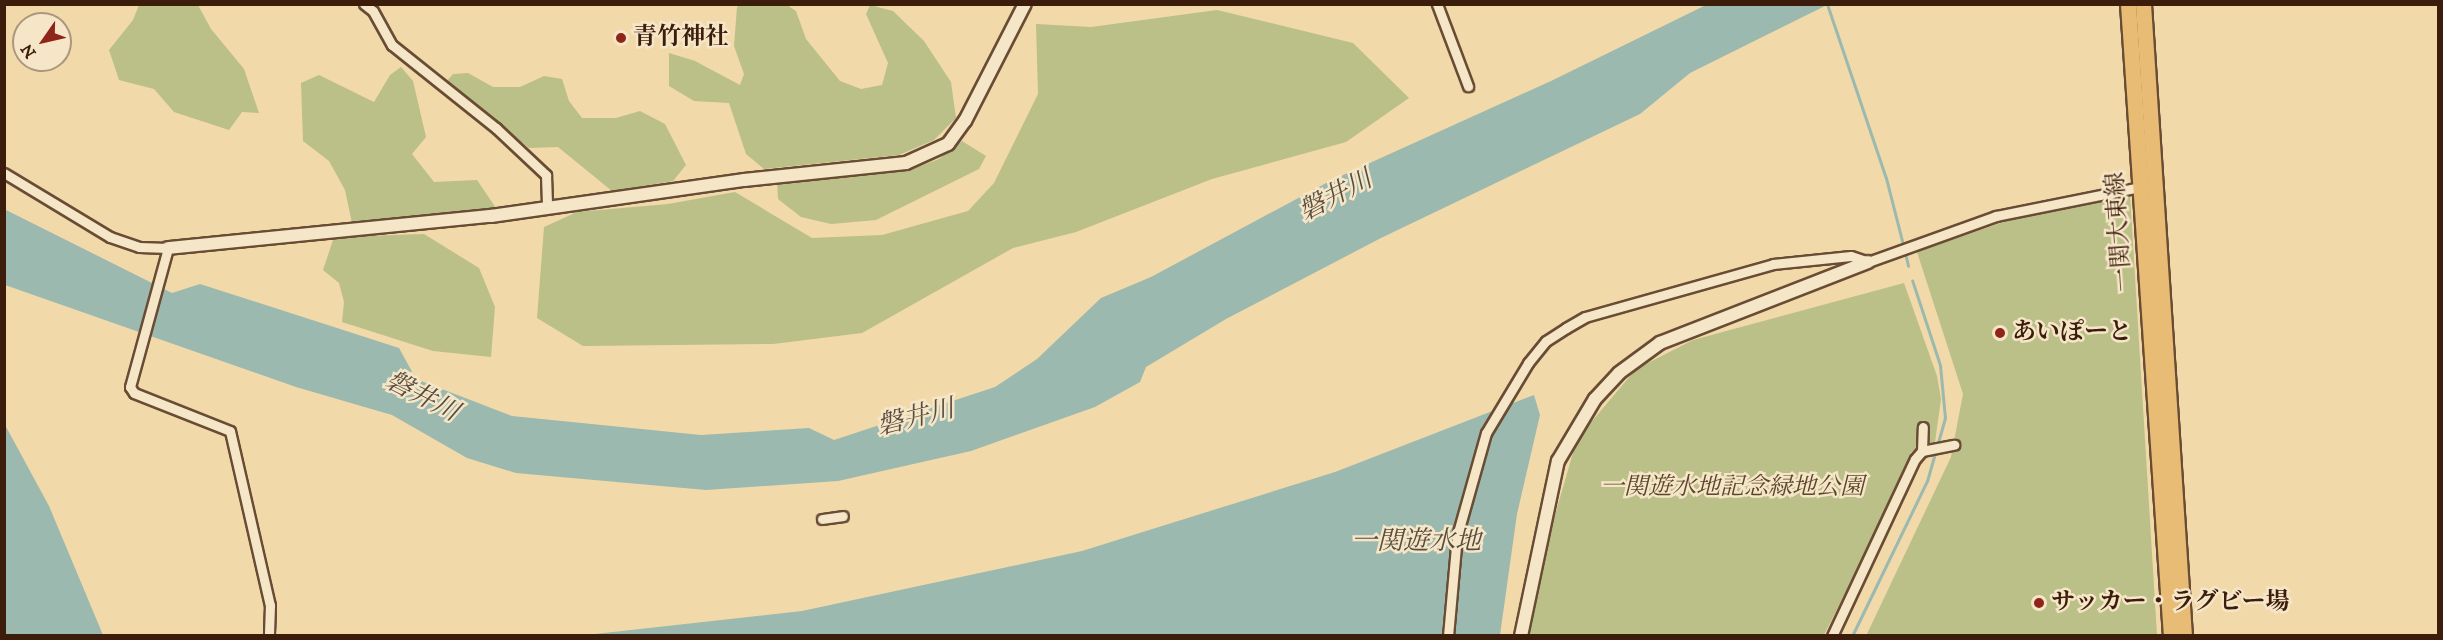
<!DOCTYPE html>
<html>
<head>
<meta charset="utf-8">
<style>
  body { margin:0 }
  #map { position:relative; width:2443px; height:640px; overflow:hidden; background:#f1d9aa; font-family:"IM FELL DW Pica","Noto Serif JP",serif }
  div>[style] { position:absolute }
  .green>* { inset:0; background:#bbbf88 }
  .water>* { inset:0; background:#9bb9af }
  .stream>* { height:3px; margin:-1.5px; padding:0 1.5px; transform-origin:1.5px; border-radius:1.5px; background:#9bb9af }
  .roads { filter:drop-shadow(2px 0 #694c34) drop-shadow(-2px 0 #694c34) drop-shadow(0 2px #694c34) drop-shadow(0 -2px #694c34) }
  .minor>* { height:9px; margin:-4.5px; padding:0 4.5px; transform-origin:4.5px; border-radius:4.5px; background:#f6e6c8 }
  .tertiary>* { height:12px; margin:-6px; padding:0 6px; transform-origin:6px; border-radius:6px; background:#f6e6c8 }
  .primary>* { height:15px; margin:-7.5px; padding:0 7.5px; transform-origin:7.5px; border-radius:7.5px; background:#e8bc75 }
  .dots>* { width:16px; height:16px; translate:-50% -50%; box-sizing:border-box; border:3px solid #f6e6c8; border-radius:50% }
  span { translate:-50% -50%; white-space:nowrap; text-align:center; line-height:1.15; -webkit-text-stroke:5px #f6e6c8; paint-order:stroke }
  .poi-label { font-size:24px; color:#3c1d0c; font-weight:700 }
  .left { translate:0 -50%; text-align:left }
  .street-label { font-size:24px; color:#3c1d0c }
  .park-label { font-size:24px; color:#5c462b; font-style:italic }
  .water-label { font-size:26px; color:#584c3d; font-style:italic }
  .frame { position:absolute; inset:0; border:6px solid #3c1d0c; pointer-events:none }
  .north { position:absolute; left:12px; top:12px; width:60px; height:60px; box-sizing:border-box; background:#f6e6c8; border:2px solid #ac967d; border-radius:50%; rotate:236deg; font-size:16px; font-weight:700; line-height:24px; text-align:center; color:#3c1d0c }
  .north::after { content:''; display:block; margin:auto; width:21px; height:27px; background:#8f2418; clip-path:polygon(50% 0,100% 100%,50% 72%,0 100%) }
</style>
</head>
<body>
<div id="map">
  <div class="green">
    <div style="clip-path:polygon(741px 4px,787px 5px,796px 11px,806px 39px,840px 81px,861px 89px,882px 85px,888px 63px,866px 14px,870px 5px,893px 11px,924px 41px,951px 82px,956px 118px,934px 140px,899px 155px,764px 169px,746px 154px,729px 103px,694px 101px,669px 86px,669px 53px,695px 61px,740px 85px,744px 74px,734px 46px,737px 7px)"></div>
    <div style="clip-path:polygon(139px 5px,198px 5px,211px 29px,244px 69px,259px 113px,242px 112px,229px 130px,174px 112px,154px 89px,119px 80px,109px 50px,133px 20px)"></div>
    <div style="clip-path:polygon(1217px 10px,1353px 43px,1409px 98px,1346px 142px,1212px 179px,1076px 232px,1013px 248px,862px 333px,773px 344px,583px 346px,537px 318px,544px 227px,577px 212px,668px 204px,735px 192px,812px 238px,882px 235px,968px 211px,994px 183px,1038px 94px,1036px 24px,1091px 27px)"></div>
    <div style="clip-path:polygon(401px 67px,413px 81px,426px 137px,412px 154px,434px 182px,477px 180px,496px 208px,419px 219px,352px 223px,345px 190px,329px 161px,303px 141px,301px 83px,319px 75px,374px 102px,390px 75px)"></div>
    <div style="clip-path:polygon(468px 73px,493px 87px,520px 87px,544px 76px,562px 79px,569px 101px,582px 118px,616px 118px,640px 111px,665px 124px,686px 165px,673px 181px,612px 191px,558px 147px,529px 148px,447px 81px,453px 74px)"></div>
    <div style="clip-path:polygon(962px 141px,986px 156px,979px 169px,876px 220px,831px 224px,801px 217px,778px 199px,777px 180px,910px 170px,939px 159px)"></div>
    <div style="clip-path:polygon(2130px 195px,2157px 635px,1866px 636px,1951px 457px,1963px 394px,1917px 252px,2018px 217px)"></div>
    <div style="clip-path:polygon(424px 234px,479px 268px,495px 307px,491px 357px,433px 351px,342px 322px,344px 302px,339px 283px,323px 270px,334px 237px)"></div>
    <div style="clip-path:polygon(1904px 283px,1937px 376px,1941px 399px,1935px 442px,1911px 452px,1899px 487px,1824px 635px,1529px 636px,1544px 553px,1577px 439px,1636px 369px,1693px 340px)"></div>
  </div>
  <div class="water">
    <div style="clip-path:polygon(1706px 5px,1827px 5px,1690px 73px,1640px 114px,1381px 238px,1226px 319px,1146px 367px,1140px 382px,1095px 407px,971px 451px,838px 481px,706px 490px,516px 473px,467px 458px,392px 415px,296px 387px,5px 285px,4px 209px,172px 293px,200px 284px,399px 348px,416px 379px,512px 416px,701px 435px,809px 428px,834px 440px,995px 387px,1037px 359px,1101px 298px,1151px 277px,1330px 181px,1551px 81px)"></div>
    <div style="clip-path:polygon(1534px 395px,1540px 415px,1517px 514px,1500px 635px,577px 636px,802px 611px,1082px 551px,1335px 472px)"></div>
    <div style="clip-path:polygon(4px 423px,49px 506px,103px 635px,5px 635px)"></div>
  </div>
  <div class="stream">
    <div style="left:1827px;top:4px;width:184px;rotate:71.3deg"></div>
    <div style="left:1886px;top:178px;width:65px;rotate:75.7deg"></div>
    <div style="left:1906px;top:257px;width:9px;rotate:77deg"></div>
    <div style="left:1852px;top:636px;width:172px;rotate:-64.2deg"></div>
    <div style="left:1927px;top:481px;width:66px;rotate:-74.1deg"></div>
    <div style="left:1945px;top:418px;width:53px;rotate:-95.4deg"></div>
    <div style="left:1940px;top:365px;width:89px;rotate:-108.2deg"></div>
  </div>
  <div class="roads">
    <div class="minor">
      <div style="left:364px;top:4px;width:11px;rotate:38deg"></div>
      <div style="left:373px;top:11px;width:39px;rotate:61deg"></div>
      <div style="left:392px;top:45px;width:133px;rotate:38.6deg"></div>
      <div style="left:496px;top:128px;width:69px;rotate:43.2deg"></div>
      <div style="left:546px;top:175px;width:31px;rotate:88deg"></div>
      <div style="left:1437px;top:4px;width:88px;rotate:69.3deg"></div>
      <div style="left:4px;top:173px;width:124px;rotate:31.1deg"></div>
      <div style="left:110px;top:237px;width:31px;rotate:19deg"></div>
      <div style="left:139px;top:247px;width:29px;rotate:2deg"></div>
      <div style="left:168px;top:248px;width:144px;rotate:105.3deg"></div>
      <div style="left:130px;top:387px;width:7px;rotate:56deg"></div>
      <div style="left:134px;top:393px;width:103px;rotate:21.6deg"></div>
      <div style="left:230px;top:431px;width:179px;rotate:77.1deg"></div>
      <div style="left:270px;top:605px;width:31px;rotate:92deg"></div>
      <div style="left:1922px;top:451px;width:24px;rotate:-88deg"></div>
      <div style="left:822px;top:519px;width:21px;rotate:-8deg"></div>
      <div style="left:1448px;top:636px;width:100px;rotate:-84.9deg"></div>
      <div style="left:1457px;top:536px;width:107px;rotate:-74.3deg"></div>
      <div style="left:1486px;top:433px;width:82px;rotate:-59deg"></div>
      <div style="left:1528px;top:363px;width:28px;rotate:-51deg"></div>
      <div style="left:1546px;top:341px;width:24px;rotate:-33deg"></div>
      <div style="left:1566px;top:328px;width:22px;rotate:-30deg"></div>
      <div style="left:1585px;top:317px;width:195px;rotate:-15.7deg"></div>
      <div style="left:1773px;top:264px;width:78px;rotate:-5.9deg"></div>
      <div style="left:1851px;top:256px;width:18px;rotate:19deg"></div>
      <div style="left:1868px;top:262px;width:136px;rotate:-19.8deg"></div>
      <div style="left:1996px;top:216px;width:147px;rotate:-11.4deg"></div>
      <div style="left:1832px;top:636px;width:195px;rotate:-64.9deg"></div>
      <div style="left:1915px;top:459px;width:11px;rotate:-49deg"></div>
      <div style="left:1922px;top:451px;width:33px;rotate:-11deg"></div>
    </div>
    <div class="tertiary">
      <div style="left:168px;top:248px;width:325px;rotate:-5.7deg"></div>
      <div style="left:491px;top:216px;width:256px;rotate:-8.1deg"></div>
      <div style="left:744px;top:180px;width:163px;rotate:-6deg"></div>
      <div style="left:906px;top:163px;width:46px;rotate:-24.3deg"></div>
      <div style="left:948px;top:144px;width:29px;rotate:-54deg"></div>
      <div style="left:965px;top:121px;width:131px;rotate:-62.9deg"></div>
      <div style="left:1521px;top:636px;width:179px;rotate:-78.1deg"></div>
      <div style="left:1558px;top:461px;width:72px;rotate:-59.2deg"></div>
      <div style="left:1595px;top:399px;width:35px;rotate:-47deg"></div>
      <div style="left:1619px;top:373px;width:51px;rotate:-36.2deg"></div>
      <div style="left:1660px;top:343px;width:223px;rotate:-21.3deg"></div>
    </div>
    <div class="primary">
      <div style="left:2128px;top:4px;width:633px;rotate:86.11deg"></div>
      <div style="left:2143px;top:4px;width:633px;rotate:86.29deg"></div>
    </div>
  </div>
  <div class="dots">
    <div style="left:621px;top:38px;background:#8f2418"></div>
    <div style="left:2000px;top:333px;background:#8f2418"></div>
    <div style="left:2039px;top:603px;background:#8f2418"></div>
  </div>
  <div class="poi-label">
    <span class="left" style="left:633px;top:38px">青竹神社</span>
    <span class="left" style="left:2012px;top:333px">あいぽーと</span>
    <span class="left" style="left:2051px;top:603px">サッカー・ラグビー場</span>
  </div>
  <div class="street-label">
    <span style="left:2120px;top:232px;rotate:-94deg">一関大東線</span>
  </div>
  <div class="park-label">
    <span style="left:1732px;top:488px">一関遊水地記念緑地公園</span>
  </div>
  <div class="water-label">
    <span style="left:1336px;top:196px;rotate:-28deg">磐井川</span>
    <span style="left:422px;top:397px;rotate:27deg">磐井川</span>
    <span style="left:916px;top:418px;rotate:-14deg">磐井川</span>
    <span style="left:1416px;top:542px">一関遊水地</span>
  </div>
  <div class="frame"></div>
  <div class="north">N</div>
</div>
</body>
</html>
